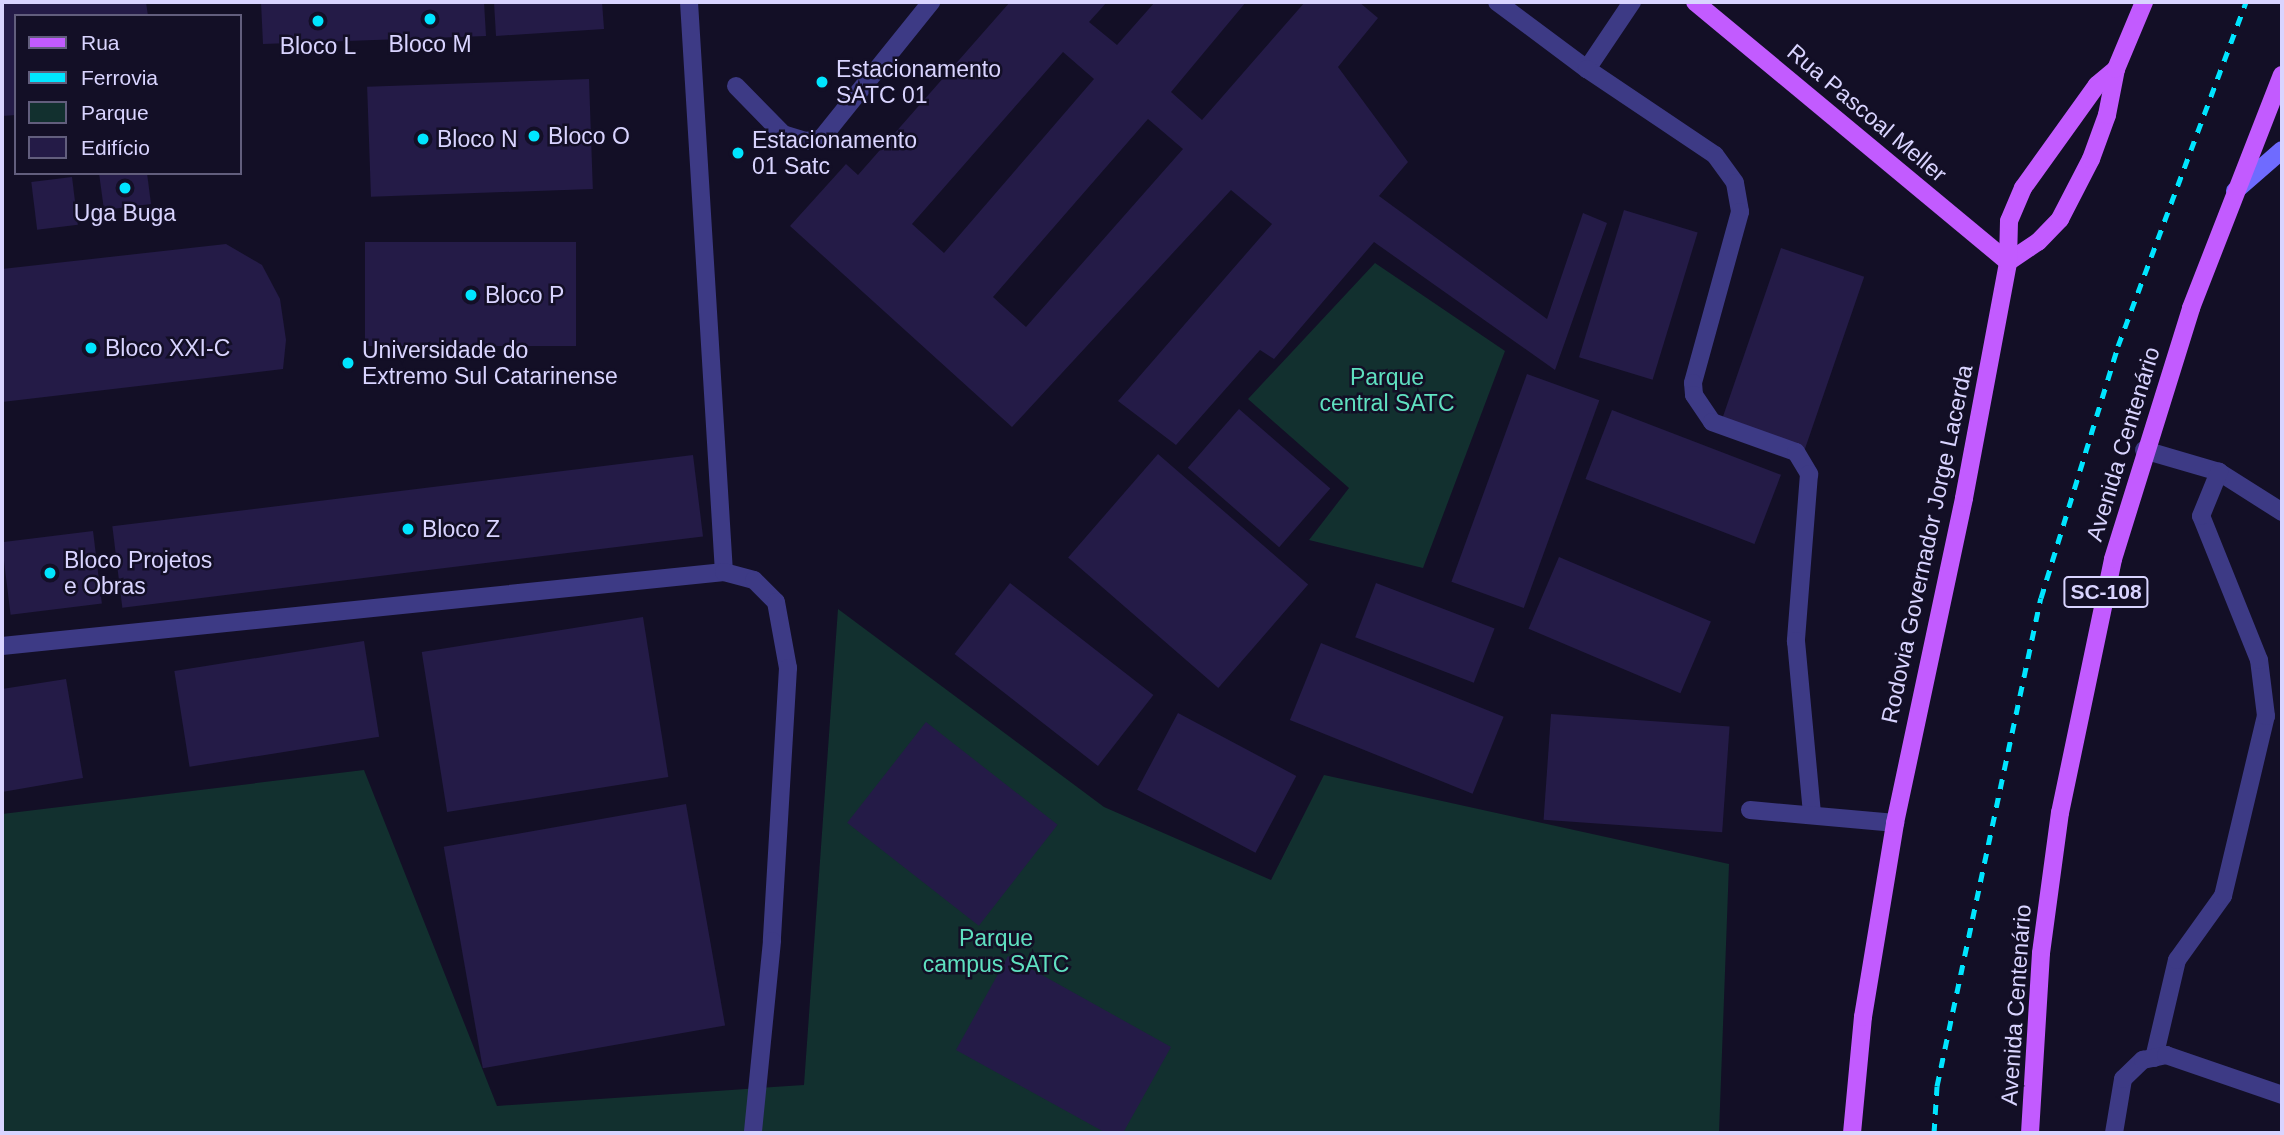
<!DOCTYPE html>
<html>
<head>
<meta charset="utf-8">
<style>
  body { margin:0 }
  #map { position:relative; width:2284px; height:1135px; overflow:hidden; background:#130f26; font-family:Helvetica,sans-serif }
  div>[style] { position:absolute }
  .green>* { inset:0; background:#12302f }
  .building>* { inset:0; background:#241b47; transform-origin:0 0 }
  .lane>* { height:18px; margin:-9px; padding:0 9px; transform-origin:9px; border-radius:9px; background:#3d3a85 }
  .street>* { height:18px; margin:-9px; padding:0 9px; transform-origin:9px; border-radius:9px; background:#3d3a85 }
  .secondary>* { height:18px; margin:-9px; padding:0 9px; transform-origin:9px; border-radius:9px; background:#6f6bff }
  .primary>* { height:18px; margin:-9px; padding:0 9px; transform-origin:9px; border-radius:9px; background:#c25bff }
  .rail>* { height:5px; margin-top:-2.5px; transform-origin:0; background:repeating-linear-gradient(90deg,#00e5ff 0 10px,transparent 0 19px) }
  .dots>* { width:19px; height:19px; translate:-50% -50%; box-sizing:border-box; border:4px solid #130f26; border-radius:50% }
  span { translate:-50% -50%; white-space:nowrap; text-align:center; line-height:1.15; -webkit-text-stroke:5px #130f26; paint-order:stroke }
  .shield-label span { padding:2px 5px; background:#130f26; border:2px solid; border-radius:5px; -webkit-text-stroke-width:0 }
  .shield-label { font-size:21px; color:#d9d4ff; font-weight:700 }
  .poi-label { font-size:23px; color:#d9d4ff }
  .left { translate:0 -50%; text-align:left }
  .street-label { font-size:23px; color:#d9d4ff }
  .park-label { font-size:23px; color:#5fe0c0 }
  .frame { position:absolute; inset:0; border:4px solid #d9d4ff; pointer-events:none }
  .legend { position:absolute; left:14px; top:14px; width:228px; height:161px; box-sizing:border-box; background:#130f26; border:2px solid #625e7d; margin:0; padding:9px 12px; list-style:none; font-size:21px; color:#d9d4ff }
  .legend li { display:flex; align-items:center; gap:14px; height:35px }
  .legend b { width:35px; border:2px solid #625e7d }
</style>
</head>
<body>
<div id="map">
  <div class="green">
    <div style="clip-path:polygon(1375px 263px,1505px 351px,1423px 568px,1309px 540px,1349px 488px,1248px 399px)"></div>
    <div style="clip-path:polygon(838px 609px,1104px 807px,1271px 880px,1324px 775px,1729px 864px,1719px 1133px,2px 1133px,2px 814px,364px 770px,497px 1106px,804px 1085px)"></div>
  </div>
  <div class="building">
    <div style="clip-path:polygon(2px 2px,146px 2px,148px 16px,16px 16px,16px 115px,2px 116px)"></div>
    <div style="clip-path:polygon(261px 2px,484px 2px,486px 36px,263px 44px)"></div>
    <div style="clip-path:polygon(494px 2px,602px 2px,604px 29px,496px 36px)"></div>
    <div style="clip-path:polygon(evenodd,1010px 2px,1107px 2px,1089px 22px,1117px 45px,1155px 2px,1246px 2px,1171px 92px,1202px 120px,1305px 2px,1359px 2px,1378px 18px,1338px 67px,1408px 162px,1379px 196px,1547px 319px,1583px 213px,1607px 223px,1555px 370px,1374px 242px,1274px 359px,1260px 350px,1176px 445px,1118px 401px,1272px 224px,1231px 190px,1012px 427px,790px 226px,846px 164px,858px 175px,1010px 2px,1063px 52px,1094px 79px,944px 253px,912px 224px,1063px 52px,1010px 2px,1148px 119px,1183px 149px,1026px 327px,993px 297px,1148px 119px)"></div>
    <div style="left:589px;top:79px;width:110px;height:222px;rotate:88deg"></div>
    <div style="clip-path:polygon(99px 173px,147px 173px,151px 204px,104px 210px)"></div>
    <div style="left:72px;top:177px;width:48px;height:41px;rotate:83deg"></div>
    <div style="left:1624px;top:210px;width:77px;height:154px;rotate:17deg"></div>
    <div style="left:576px;top:242px;width:104px;height:211px;rotate:90deg"></div>
    <div style="clip-path:polygon(226px 244px,262px 265px,280px 299px,286px 340px,283px 369px,2px 402px,2px 269px)"></div>
    <div style="left:1781px;top:248px;width:88px;height:184px;rotate:19deg"></div>
    <div style="left:1527px;top:374px;width:77px;height:221px;rotate:20deg"></div>
    <div style="left:1239px;top:409px;width:121px;height:78px;rotate:41deg"></div>
    <div style="left:1612px;top:410px;width:181px;height:74px;rotate:21deg"></div>
    <div style="left:1158px;top:454px;width:199px;height:137px;rotate:41deg"></div>
    <div style="left:693px;top:455px;width:82px;height:585px;rotate:83deg"></div>
    <div style="left:93px;top:531px;width:73px;height:92px;rotate:83deg"></div>
    <div style="left:1559px;top:557px;width:165px;height:78px;rotate:23deg"></div>
    <div style="left:1010px;top:583px;width:182px;height:90px;rotate:38deg"></div>
    <div style="left:1376px;top:583px;width:127px;height:58px;rotate:21deg"></div>
    <div style="left:643px;top:617px;width:162px;height:224px;rotate:81deg"></div>
    <div style="left:364px;top:641px;width:97px;height:192px;rotate:81deg"></div>
    <div style="left:1321px;top:643px;width:197px;height:83px;rotate:22deg"></div>
    <div style="clip-path:polygon(66px 679px,83px 778px,2px 792px,2px 689px)"></div>
    <div style="left:1178px;top:713px;width:134px;height:87px;rotate:28deg"></div>
    <div style="left:1551px;top:714px;width:179px;height:106px;rotate:4deg"></div>
    <div style="left:926px;top:722px;width:167px;height:128px;rotate:38deg"></div>
    <div style="left:686px;top:804px;width:225px;height:246px;rotate:80deg"></div>
    <div style="clip-path:polygon(1008px 956px,1171px 1047px,1123px 1133px,1106px 1133px,956px 1050px)"></div>
  </div>
  <div class="lane">
    <div style="left:689px;top:2px;width:571px;rotate:86.49deg"></div>
    <div style="left:1497px;top:2px;width:112px;rotate:36.7deg"></div>
    <div style="left:1632px;top:2px;width:81px;rotate:123.9deg"></div>
    <div style="left:1587px;top:69px;width:154px;rotate:33.9deg"></div>
    <div style="left:1715px;top:155px;width:34px;rotate:54deg"></div>
    <div style="left:1735px;top:183px;width:29px;rotate:80deg"></div>
    <div style="left:1740px;top:212px;width:177px;rotate:105.4deg"></div>
    <div style="left:1693px;top:383px;width:12px;rotate:85deg"></div>
    <div style="left:1694px;top:395px;width:32px;rotate:56deg"></div>
    <div style="left:1712px;top:422px;width:89px;rotate:19.7deg"></div>
    <div style="left:1796px;top:452px;width:26px;rotate:59deg"></div>
    <div style="left:1809px;top:474px;width:168px;rotate:94.5deg"></div>
    <div style="left:1796px;top:641px;width:174px;rotate:84.7deg"></div>
    <div style="left:736px;top:86px;width:67px;rotate:45.6deg"></div>
    <div style="left:783px;top:134px;width:24px;rotate:17deg"></div>
    <div style="left:806px;top:141px;width:15px;rotate:-8deg"></div>
    <div style="left:821px;top:139px;width:176px;rotate:-51.2deg"></div>
    <div style="left:2px;top:646px;width:726px;rotate:-5.85deg"></div>
    <div style="left:724px;top:572px;width:31px;rotate:15deg"></div>
    <div style="left:754px;top:580px;width:31px;rotate:45deg"></div>
    <div style="left:776px;top:602px;width:67px;rotate:79.7deg"></div>
    <div style="left:788px;top:668px;width:273px;rotate:93.4deg"></div>
    <div style="left:772px;top:941px;width:193px;rotate:95.7deg"></div>
    <div style="left:1750px;top:810px;width:146px;rotate:5.1deg"></div>
  </div>
  <div class="street">
    <div style="left:2144px;top:450px;width:78px;rotate:16.3deg"></div>
    <div style="left:2219px;top:472px;width:75px;rotate:32.4deg"></div>
    <div style="left:2154px;top:1058px;width:101px;rotate:-76.8deg"></div>
    <div style="left:2177px;top:960px;width:79px;rotate:-54.3deg"></div>
    <div style="left:2223px;top:896px;width:185px;rotate:-76.6deg"></div>
    <div style="left:2266px;top:716px;width:56px;rotate:-97.1deg"></div>
    <div style="left:2259px;top:660px;width:155px;rotate:-111.9deg"></div>
    <div style="left:2201px;top:516px;width:48px;rotate:-67.8deg"></div>
    <div style="left:2114px;top:1133px;width:55px;rotate:-80.5deg"></div>
    <div style="left:2123px;top:1079px;width:28px;rotate:-44deg"></div>
    <div style="left:2143px;top:1060px;width:24px;rotate:-12deg"></div>
    <div style="left:2166px;top:1055px;width:123px;rotate:19deg"></div>
  </div>
  <div class="secondary">
    <div style="left:2235px;top:191px;width:62px;rotate:-41.1deg"></div>
  </div>
  <div class="primary">
    <div style="left:1695px;top:2px;width:407px;rotate:39.7deg"></div>
    <div style="left:2008px;top:262px;width:36px;rotate:-34deg"></div>
    <div style="left:2038px;top:242px;width:32px;rotate:-46deg"></div>
    <div style="left:2060px;top:219px;width:68px;rotate:-62.7deg"></div>
    <div style="left:2091px;top:159px;width:47px;rotate:-70deg"></div>
    <div style="left:2107px;top:115px;width:47px;rotate:-78.9deg"></div>
    <div style="left:1852px;top:1133px;width:117px;rotate:-84.6deg"></div>
    <div style="left:1863px;top:1017px;width:197px;rotate:-80.6deg"></div>
    <div style="left:1895px;top:823px;width:332px;rotate:-78deg"></div>
    <div style="left:1964px;top:498px;width:240px;rotate:-79.4deg"></div>
    <div style="left:2008px;top:262px;width:41px;rotate:-88.6deg"></div>
    <div style="left:2009px;top:221px;width:36px;rotate:-67deg"></div>
    <div style="left:2023px;top:188px;width:127px;rotate:-54.3deg"></div>
    <div style="left:2097px;top:85px;width:25px;rotate:-40deg"></div>
    <div style="left:2116px;top:69px;width:73px;rotate:-67.3deg"></div>
    <div style="left:2030px;top:1133px;width:180px;rotate:-86.5deg"></div>
    <div style="left:2041px;top:953px;width:141px;rotate:-82.3deg"></div>
    <div style="left:2060px;top:813px;width:259px;rotate:-78.2deg"></div>
    <div style="left:2113px;top:559px;width:263px;rotate:-72.7deg"></div>
    <div style="left:2191px;top:308px;width:250px;rotate:-68.7deg"></div>
  </div>
  <div class="rail">
    <div style="left:1934px;top:1133px;width:47px;rotate:-86.3deg"></div>
    <div style="left:1937px;top:1086px;width:499px;rotate:-78deg"></div>
    <div style="left:2041px;top:598px;width:264px;rotate:-73deg"></div>
    <div style="left:2118px;top:346px;width:367px;rotate:-69.6deg"></div>
  </div>
  <div class="dots">
    <div style="left:430px;top:19px;background:#00e5ff"></div>
    <div style="left:318px;top:21px;background:#00e5ff"></div>
    <div style="left:822px;top:82px;background:#00e5ff"></div>
    <div style="left:534px;top:136px;background:#00e5ff"></div>
    <div style="left:423px;top:139px;background:#00e5ff"></div>
    <div style="left:738px;top:153px;background:#00e5ff"></div>
    <div style="left:125px;top:188px;background:#00e5ff"></div>
    <div style="left:471px;top:295px;background:#00e5ff"></div>
    <div style="left:91px;top:348px;background:#00e5ff"></div>
    <div style="left:348px;top:363px;background:#00e5ff"></div>
    <div style="left:408px;top:529px;background:#00e5ff"></div>
    <div style="left:50px;top:573px;background:#00e5ff"></div>
  </div>
  <div class="shield-label">
    <span style="left:2106px;top:592px">SC-108</span>
  </div>
  <div class="poi-label">
    <span style="left:430px;top:44px">Bloco M</span>
    <span style="left:318px;top:46px">Bloco L</span>
    <span class="left" style="left:836px;top:82px">Estacionamento<br>SATC 01</span>
    <span class="left" style="left:548px;top:136px">Bloco O</span>
    <span class="left" style="left:437px;top:139px">Bloco N</span>
    <span class="left" style="left:752px;top:153px">Estacionamento<br>01 Satc</span>
    <span style="left:125px;top:213px">Uga Buga</span>
    <span class="left" style="left:485px;top:295px">Bloco P</span>
    <span class="left" style="left:105px;top:348px">Bloco XXI-C</span>
    <span class="left" style="left:362px;top:363px">Universidade do<br>Extremo Sul Catarinense</span>
    <span class="left" style="left:422px;top:529px">Bloco Z</span>
    <span class="left" style="left:64px;top:573px">Bloco Projetos<br>e Obras</span>
  </div>
  <div class="street-label">
    <span style="left:1867px;top:113px;rotate:40deg">Rua Pascoal Meller</span>
    <span style="left:2123px;top:444px;rotate:-73deg">Avenida Centenário</span>
    <span style="left:1927px;top:544px;rotate:-78deg">Rodovia Governador Jorge Lacerda</span>
    <span style="left:2016px;top:1005px;rotate:-86deg">Avenida Centenário</span>
  </div>
  <div class="park-label">
    <span style="left:1387px;top:390px">Parque<br>central SATC</span>
    <span style="left:996px;top:951px">Parque<br>campus SATC</span>
  </div>
  <div class="frame"></div>
  <ul class="legend">
  <li><b style="height:9px;background:#c25bff"></b>Rua</li>
  <li><b style="height:9px;background:#00e5ff"></b>Ferrovia</li>
  <li><b style="height:19px;background:#12302f"></b>Parque</li>
  <li><b style="height:19px;background:#241b47"></b>Edifício</li>
  </ul>
</div>
</body>
</html>
